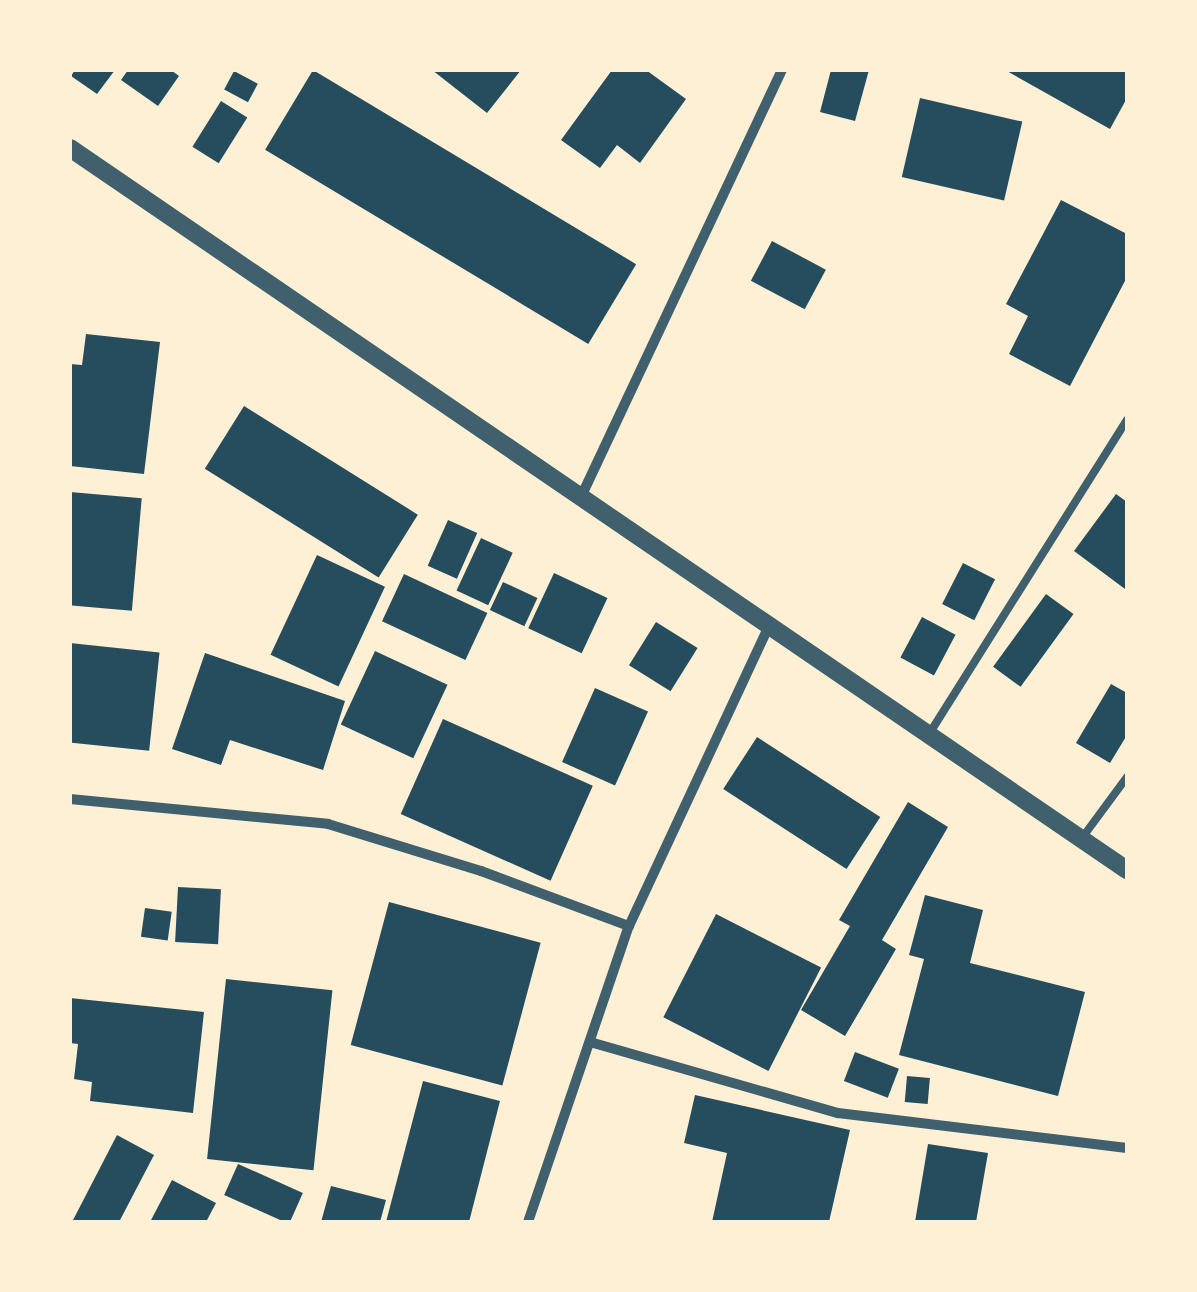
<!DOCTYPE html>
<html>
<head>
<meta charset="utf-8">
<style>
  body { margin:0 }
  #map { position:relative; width:1197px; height:1292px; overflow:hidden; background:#fdf0d5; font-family:"Work Sans",sans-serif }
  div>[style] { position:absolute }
  .building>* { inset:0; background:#264d5e; transform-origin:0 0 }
  .service>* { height:8px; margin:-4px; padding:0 4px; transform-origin:4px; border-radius:4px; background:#3f606c }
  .minor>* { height:10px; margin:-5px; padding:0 5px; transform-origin:5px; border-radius:5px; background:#3f606c }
  .tertiary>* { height:18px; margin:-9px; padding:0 9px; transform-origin:9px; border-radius:9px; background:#3f606c }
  span { translate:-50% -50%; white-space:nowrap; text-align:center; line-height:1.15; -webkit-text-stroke:8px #fdf0d5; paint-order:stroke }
  .frame { position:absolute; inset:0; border:72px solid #fdf0d5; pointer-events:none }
</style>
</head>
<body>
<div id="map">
  <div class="building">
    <div style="clip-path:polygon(75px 70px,115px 70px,97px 94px,71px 76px)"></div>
    <div style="clip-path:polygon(128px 70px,171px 70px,179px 76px,158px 106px,121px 80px)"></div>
    <div style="left:313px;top:70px;width:377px;height:93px;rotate:31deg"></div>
    <div style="clip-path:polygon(432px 70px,521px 70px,487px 113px)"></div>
    <div style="clip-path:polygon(612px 70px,646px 70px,686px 99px,640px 163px,617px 145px,600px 168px,561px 140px)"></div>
    <div style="clip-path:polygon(831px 70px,869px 70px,855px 121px,820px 112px)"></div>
    <div style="clip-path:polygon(1005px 70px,1127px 70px,1127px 98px,1110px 129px)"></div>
    <div style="left:234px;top:71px;width:27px;height:21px;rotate:28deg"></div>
    <div style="left:920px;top:98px;width:105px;height:81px;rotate:13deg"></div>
    <div style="left:221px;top:101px;width:31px;height:54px;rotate:32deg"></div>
    <div style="clip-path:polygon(1061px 200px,1127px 234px,1127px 277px,1070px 386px,1009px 354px,1028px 316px,1006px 304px)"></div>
    <div style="left:772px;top:241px;width:61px;height:45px;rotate:28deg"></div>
    <div style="clip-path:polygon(86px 334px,160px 342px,144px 474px,70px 466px,70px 364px,82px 365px)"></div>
    <div style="left:244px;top:406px;width:205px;height:74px;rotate:32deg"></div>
    <div style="left:70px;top:492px;width:72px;height:113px;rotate:5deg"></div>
    <div style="clip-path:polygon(1116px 494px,1127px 502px,1125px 589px,1074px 551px)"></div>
    <div style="left:448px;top:520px;width:32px;height:50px;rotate:24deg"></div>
    <div style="left:481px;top:538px;width:35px;height:58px;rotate:25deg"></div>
    <div style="left:317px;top:555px;width:75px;height:110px;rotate:25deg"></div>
    <div style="left:963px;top:563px;width:36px;height:46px;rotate:27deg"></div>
    <div style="left:554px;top:573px;width:59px;height:61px;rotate:25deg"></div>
    <div style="left:404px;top:574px;width:92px;height:52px;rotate:25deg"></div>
    <div style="left:503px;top:582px;width:38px;height:31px;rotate:25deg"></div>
    <div style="left:1046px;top:594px;width:34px;height:90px;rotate:36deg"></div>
    <div style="left:922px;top:617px;width:38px;height:46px;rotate:28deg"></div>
    <div style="left:656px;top:622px;width:49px;height:51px;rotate:32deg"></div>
    <div style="left:70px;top:643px;width:90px;height:99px;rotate:6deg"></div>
    <div style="left:375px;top:651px;width:80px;height:81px;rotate:25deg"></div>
    <div style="clip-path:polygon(205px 653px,345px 701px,323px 770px,230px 740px,221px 765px,172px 749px)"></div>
    <div style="clip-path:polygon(1111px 684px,1127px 693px,1127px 735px,1110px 763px,1076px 743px)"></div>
    <div style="left:595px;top:688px;width:58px;height:81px;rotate:24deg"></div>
    <div style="left:443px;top:719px;width:164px;height:104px;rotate:24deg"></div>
    <div style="left:757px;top:737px;width:147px;height:62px;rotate:33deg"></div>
    <div style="clip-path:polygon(908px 802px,948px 827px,882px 940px,896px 949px,845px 1036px,801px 1010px,850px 926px,839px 920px)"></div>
    <div style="left:178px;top:887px;width:43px;height:55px;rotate:3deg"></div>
    <div style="clip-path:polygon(925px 895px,983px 910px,970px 963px,1085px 992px,1058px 1096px,899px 1055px,924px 959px,909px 955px)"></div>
    <div style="left:389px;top:902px;width:157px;height:148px;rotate:15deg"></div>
    <div style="left:145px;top:908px;width:27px;height:29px;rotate:8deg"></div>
    <div style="left:716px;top:914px;width:118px;height:116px;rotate:27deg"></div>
    <div style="left:226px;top:979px;width:107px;height:181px;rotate:6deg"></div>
    <div style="clip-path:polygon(70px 998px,204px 1012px,193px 1113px,90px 1101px,92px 1082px,74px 1079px,78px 1044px,70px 1043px)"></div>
    <div style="left:855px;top:1052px;width:47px;height:31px;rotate:21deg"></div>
    <div style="left:907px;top:1076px;width:23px;height:26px;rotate:5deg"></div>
    <div style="clip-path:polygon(423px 1081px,500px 1101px,469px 1222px,386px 1222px)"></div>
    <div style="clip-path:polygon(695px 1095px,850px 1130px,829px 1222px,712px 1222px,727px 1153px,684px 1143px)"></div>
    <div style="clip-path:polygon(117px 1135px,154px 1155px,119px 1222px,72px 1222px)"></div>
    <div style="clip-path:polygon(928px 1144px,988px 1153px,976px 1222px,915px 1222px)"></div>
    <div style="left:238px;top:1164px;width:71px;height:34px;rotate:24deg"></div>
    <div style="clip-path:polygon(172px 1180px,216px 1203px,206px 1222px,150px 1222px)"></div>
    <div style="clip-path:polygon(331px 1186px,386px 1200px,380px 1222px,321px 1222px)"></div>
  </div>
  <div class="service">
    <div style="left:931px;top:731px;width:368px;rotate:-57.8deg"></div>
    <div style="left:1082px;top:838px;width:76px;rotate:-53.6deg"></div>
  </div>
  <div class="minor">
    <div style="left:580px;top:499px;width:474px;rotate:-64.8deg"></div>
    <div style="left:70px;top:799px;width:259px;rotate:5.5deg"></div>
    <div style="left:328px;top:824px;width:160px;rotate:17.1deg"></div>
    <div style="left:481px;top:871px;width:158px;rotate:20.4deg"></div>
    <div style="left:590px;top:1042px;width:258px;rotate:16deg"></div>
    <div style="left:838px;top:1113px;width:291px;rotate:6.9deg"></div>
    <div style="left:528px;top:1222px;width:313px;rotate:-71.2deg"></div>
    <div style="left:629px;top:926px;width:334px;rotate:-65deg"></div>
  </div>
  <div class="tertiary">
    <div style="left:70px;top:148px;width:1280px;rotate:34.34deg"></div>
  </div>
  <div class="frame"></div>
</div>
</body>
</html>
